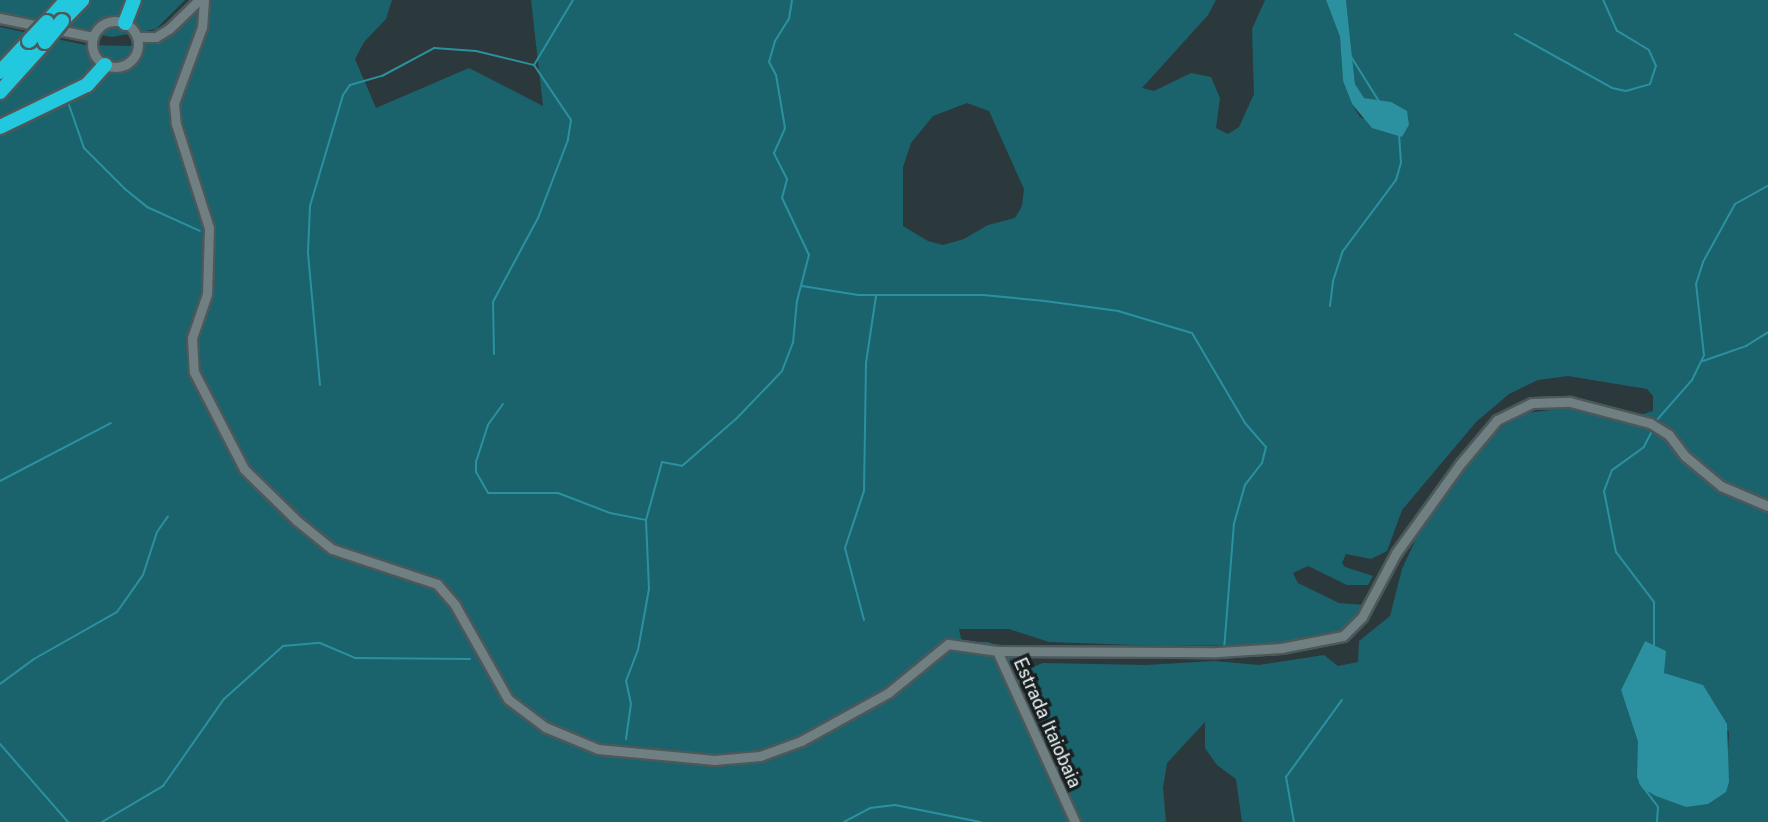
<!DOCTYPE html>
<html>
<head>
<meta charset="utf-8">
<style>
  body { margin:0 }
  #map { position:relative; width:1768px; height:822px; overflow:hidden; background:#2b393c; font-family:"Public Sans",sans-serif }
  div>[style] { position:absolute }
  .green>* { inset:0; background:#1a636d }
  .water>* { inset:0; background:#2b91a0 }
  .stream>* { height:2px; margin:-1px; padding:0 1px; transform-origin:1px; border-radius:1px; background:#2b91a0 }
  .roads { filter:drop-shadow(2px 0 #4c585a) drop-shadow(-2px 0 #4c585a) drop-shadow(0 2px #4c585a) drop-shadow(0 -2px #4c585a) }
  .minor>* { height:9px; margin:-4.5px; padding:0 4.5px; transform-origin:4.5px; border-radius:4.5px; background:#6f7f82 }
  .minor>.ring { margin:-4.5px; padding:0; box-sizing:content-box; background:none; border:9px solid #6f7f82; border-radius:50% }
  .highway>* { height:14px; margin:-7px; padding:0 7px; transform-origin:7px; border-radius:7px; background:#22c8de }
  .bridges { filter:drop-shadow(2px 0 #4c585a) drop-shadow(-2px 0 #4c585a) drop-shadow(0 2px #4c585a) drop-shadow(0 -2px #4c585a) }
  .highway-bridge>* { height:14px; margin:-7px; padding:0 7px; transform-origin:7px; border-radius:7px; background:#22c8de }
  span { translate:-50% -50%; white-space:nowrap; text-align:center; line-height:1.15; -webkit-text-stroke:7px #191f20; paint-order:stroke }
  .street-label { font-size:18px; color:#edf6f7 }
</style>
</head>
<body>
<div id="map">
  <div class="green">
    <div style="clip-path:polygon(0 0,185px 0,156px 29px,112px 37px,0 16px)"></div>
    <div style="clip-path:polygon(evenodd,199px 0,392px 0,386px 19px,364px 42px,355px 59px,376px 108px,469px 68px,543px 106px,531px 0,1216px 0,1208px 15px,1142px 88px,1154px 91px,1191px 73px,1211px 77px,1220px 98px,1216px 128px,1228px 134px,1239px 127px,1254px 94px,1252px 29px,1265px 0,1326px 0,1340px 37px,1343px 81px,1352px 104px,1360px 117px,1402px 137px,1409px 125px,1383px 101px,1363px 98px,1355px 84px,1346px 0,1768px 0,1768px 822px,1242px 822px,1236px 779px,1217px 765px,1205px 748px,1205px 722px,1167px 763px,1163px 788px,1166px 822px,0 822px,0 27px,85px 45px,133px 46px,161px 38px,199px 0,967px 103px,989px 111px,1024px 189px,1022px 206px,1015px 218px,988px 225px,964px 239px,943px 245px,928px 241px,903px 226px,903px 167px,911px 143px,933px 116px,967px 103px,199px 0,1568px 376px,1647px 389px,1653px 396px,1653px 411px,1631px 418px,1568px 408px,1526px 413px,1503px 426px,1473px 456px,1420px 530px,1402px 569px,1390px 616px,1359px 641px,1358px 662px,1338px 666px,1324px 655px,1259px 665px,1214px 661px,1146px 665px,1043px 663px,1025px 670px,1001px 647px,988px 642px,962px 643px,959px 629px,1009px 629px,1049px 642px,1162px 646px,1281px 645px,1345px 634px,1365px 605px,1339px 603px,1298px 583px,1293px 573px,1308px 566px,1347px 585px,1368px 585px,1373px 576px,1345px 567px,1342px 563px,1346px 554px,1371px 559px,1387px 551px,1402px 510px,1476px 422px,1509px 394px,1538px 380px,1568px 376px,199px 0,1645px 641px,1662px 661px,1664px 673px,1674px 678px,1729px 732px,1726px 792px,1686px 807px,1642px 788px,1638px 742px,1621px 690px,1645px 641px)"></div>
  </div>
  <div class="water">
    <div style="clip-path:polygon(1326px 0,1346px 0,1355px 84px,1364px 98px,1391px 102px,1407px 111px,1409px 125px,1402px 137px,1372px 128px,1352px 104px,1343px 81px,1340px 37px)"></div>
    <div style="clip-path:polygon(1645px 641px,1666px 651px,1664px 673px,1703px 685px,1727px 724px,1729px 782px,1726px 792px,1708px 804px,1686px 807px,1656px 796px,1642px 788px,1637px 777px,1638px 742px,1621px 690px)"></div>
  </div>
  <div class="stream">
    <div style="left:1515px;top:34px;width:111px;rotate:29.1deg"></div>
    <div style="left:1612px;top:88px;width:14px;rotate:12deg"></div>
    <div style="left:1626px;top:91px;width:25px;rotate:-16deg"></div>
    <div style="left:1650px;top:84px;width:19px;rotate:-72deg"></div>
    <div style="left:1656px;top:66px;width:17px;rotate:-114deg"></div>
    <div style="left:1649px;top:50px;width:37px;rotate:-149deg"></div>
    <div style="left:1617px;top:31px;width:34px;rotate:-114deg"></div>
    <div style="left:1350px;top:55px;width:57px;rotate:58deg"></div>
    <div style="left:534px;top:65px;width:76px;rotate:-59deg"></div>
    <div style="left:69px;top:105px;width:46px;rotate:70.8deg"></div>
    <div style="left:84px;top:148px;width:58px;rotate:45deg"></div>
    <div style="left:125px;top:189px;width:28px;rotate:39deg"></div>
    <div style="left:147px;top:207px;width:58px;rotate:24.4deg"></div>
    <div style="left:802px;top:286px;width:57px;rotate:9.1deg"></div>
    <div style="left:858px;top:295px;width:125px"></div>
    <div style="left:983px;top:295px;width:62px;rotate:5.5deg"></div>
    <div style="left:1045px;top:301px;width:74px;rotate:7.8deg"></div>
    <div style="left:1118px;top:311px;width:77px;rotate:16.6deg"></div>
    <div style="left:1192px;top:333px;width:104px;rotate:59.5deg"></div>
    <div style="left:1245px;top:423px;width:32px;rotate:49deg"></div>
    <div style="left:1266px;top:447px;width:16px;rotate:104deg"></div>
    <div style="left:1262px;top:463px;width:28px;rotate:128deg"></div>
    <div style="left:1245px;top:485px;width:40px;rotate:106deg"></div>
    <div style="left:1234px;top:523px;width:126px;rotate:94.5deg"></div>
    <div style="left:1330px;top:306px;width:25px;rotate:-83deg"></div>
    <div style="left:1333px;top:281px;width:32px;rotate:-72deg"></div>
    <div style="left:1343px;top:251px;width:89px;rotate:-53.3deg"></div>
    <div style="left:1396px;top:180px;width:18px;rotate:-74deg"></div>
    <div style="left:1401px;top:163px;width:28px;rotate:-94deg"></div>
    <div style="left:1703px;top:361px;width:46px;rotate:-19.2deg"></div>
    <div style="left:1746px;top:346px;width:26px;rotate:-32deg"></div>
    <div style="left:320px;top:385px;width:134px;rotate:-95.2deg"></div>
    <div style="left:308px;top:252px;width:46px;rotate:-87.5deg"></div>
    <div style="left:310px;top:206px;width:116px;rotate:-73.4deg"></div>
    <div style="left:343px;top:95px;width:12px;rotate:-55deg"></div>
    <div style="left:350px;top:85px;width:33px;rotate:-16deg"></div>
    <div style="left:382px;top:76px;width:59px;rotate:-28.3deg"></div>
    <div style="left:434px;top:48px;width:42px;rotate:4.1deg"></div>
    <div style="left:476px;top:51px;width:60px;rotate:13.6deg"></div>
    <div style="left:534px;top:65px;width:66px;rotate:56.1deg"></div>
    <div style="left:571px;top:120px;width:20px;rotate:99deg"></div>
    <div style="left:568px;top:140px;width:84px;rotate:111deg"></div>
    <div style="left:538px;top:218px;width:95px;rotate:118.2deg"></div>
    <div style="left:493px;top:302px;width:52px;rotate:88.9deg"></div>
    <div style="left:503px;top:404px;width:26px;rotate:126deg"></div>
    <div style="left:488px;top:425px;width:38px;rotate:108deg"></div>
    <div style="left:476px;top:461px;width:11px;rotate:90deg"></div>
    <div style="left:476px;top:472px;width:24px;rotate:60deg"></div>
    <div style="left:488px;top:493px;width:70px"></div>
    <div style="left:558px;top:493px;width:56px;rotate:21deg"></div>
    <div style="left:610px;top:513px;width:36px;rotate:11deg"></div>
    <div style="left:1656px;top:421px;width:55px;rotate:-48.7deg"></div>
    <div style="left:1692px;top:380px;width:28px;rotate:-64deg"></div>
    <div style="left:1704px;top:355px;width:71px;rotate:-96.4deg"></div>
    <div style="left:1696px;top:284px;width:23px;rotate:-72deg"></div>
    <div style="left:1703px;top:262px;width:66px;rotate:-61.1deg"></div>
    <div style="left:1735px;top:204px;width:38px;rotate:-29deg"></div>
    <div style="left:1653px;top:429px;width:20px;rotate:117deg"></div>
    <div style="left:1644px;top:447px;width:39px;rotate:144deg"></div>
    <div style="left:1612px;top:470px;width:22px;rotate:111deg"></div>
    <div style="left:1604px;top:491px;width:62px;rotate:78.9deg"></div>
    <div style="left:1616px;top:552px;width:63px;rotate:52.8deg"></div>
    <div style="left:1654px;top:602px;width:46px;rotate:90deg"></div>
    <div style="left:0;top:481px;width:125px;rotate:-27.6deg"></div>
    <div style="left:864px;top:620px;width:74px;rotate:-104.8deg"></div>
    <div style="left:845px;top:548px;width:60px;rotate:-71.6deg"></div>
    <div style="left:864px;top:491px;width:128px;rotate:-89.1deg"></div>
    <div style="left:866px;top:363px;width:68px;rotate:-81.5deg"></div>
    <div style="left:0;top:684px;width:42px;rotate:-36.3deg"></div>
    <div style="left:34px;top:659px;width:95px;rotate:-29.5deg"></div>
    <div style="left:117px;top:612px;width:45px;rotate:-54.9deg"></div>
    <div style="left:143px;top:575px;width:45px;rotate:-72deg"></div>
    <div style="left:157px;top:532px;width:19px;rotate:-55deg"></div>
    <div style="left:626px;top:739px;width:35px;rotate:-82deg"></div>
    <div style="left:631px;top:704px;width:24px;rotate:-102deg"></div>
    <div style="left:626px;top:681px;width:33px;rotate:-69deg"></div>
    <div style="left:638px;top:650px;width:62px;rotate:-79.8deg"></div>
    <div style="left:649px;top:589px;width:69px;rotate:-92.5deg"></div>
    <div style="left:646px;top:520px;width:60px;rotate:-74.6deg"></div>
    <div style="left:662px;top:462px;width:20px;rotate:11deg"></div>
    <div style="left:682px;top:466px;width:73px;rotate:-41.1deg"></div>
    <div style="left:737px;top:418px;width:65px;rotate:-46.2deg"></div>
    <div style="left:782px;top:371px;width:30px;rotate:-69deg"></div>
    <div style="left:793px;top:343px;width:42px;rotate:-84.6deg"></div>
    <div style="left:797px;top:301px;width:48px;rotate:-75.4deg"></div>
    <div style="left:809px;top:255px;width:63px;rotate:-115.3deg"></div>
    <div style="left:782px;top:198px;width:20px;rotate:-75deg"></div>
    <div style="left:787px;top:179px;width:29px;rotate:-117deg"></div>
    <div style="left:774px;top:153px;width:27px;rotate:-66deg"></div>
    <div style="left:785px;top:128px;width:54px;rotate:-99.6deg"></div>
    <div style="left:776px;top:75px;width:15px;rotate:-118deg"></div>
    <div style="left:769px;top:62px;width:22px;rotate:-74deg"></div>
    <div style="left:775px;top:41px;width:26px;rotate:-58deg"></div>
    <div style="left:789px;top:19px;width:19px;rotate:-81deg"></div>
    <div style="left:0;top:744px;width:103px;rotate:48.9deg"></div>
    <div style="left:1640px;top:783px;width:30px;rotate:53deg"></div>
    <div style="left:1658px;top:807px;width:15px;rotate:94deg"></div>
    <div style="left:102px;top:822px;width:71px;rotate:-30.5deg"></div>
    <div style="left:163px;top:786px;width:106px;rotate:-55deg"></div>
    <div style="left:224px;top:699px;width:79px;rotate:-41.9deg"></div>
    <div style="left:283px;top:646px;width:37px;rotate:-5deg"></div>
    <div style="left:320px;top:643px;width:38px;rotate:23deg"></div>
    <div style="left:355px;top:658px;width:115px;rotate:0.5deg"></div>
    <div style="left:844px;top:822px;width:30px;rotate:-28deg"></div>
    <div style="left:870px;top:808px;width:25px;rotate:-7deg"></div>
    <div style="left:895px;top:805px;width:87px;rotate:11.3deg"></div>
    <div style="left:1294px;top:822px;width:46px;rotate:-100.1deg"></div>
    <div style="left:1286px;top:777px;width:95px;rotate:-54deg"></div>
  </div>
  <div class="roads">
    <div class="minor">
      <div style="left:204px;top:0;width:27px;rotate:94deg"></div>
      <div style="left:202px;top:27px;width:81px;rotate:110.2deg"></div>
      <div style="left:174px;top:103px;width:21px;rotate:85deg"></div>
      <div style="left:176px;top:124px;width:109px;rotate:72.4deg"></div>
      <div style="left:209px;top:228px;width:66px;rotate:91.7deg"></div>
      <div style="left:207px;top:294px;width:46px;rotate:108.8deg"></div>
      <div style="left:192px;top:338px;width:34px;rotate:87deg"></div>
      <div style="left:194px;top:372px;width:109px;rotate:62.7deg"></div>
      <div style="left:244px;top:469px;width:73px;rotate:44.4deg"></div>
      <div style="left:296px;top:520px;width:46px;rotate:38.9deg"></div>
      <div style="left:332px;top:549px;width:111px;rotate:18.4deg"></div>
      <div style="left:437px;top:584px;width:28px;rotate:49deg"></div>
      <div style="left:455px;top:605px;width:108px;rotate:60.6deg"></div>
      <div style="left:508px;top:699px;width:46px;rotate:37.1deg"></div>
      <div style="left:545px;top:727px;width:57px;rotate:22.5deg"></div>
      <div style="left:598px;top:749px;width:117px;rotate:5.4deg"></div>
      <div style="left:714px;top:760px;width:46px;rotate:-5deg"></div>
      <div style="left:760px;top:756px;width:44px;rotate:-20.1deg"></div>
      <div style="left:801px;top:741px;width:99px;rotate:-28.9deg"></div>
      <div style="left:888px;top:693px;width:77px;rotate:-39.2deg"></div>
      <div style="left:948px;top:644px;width:49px;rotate:8.1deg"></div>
      <div style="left:997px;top:651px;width:188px;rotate:65.5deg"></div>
      <div style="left:0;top:18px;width:95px;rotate:11.5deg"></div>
      <div class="ring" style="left:92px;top:21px;width:37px;height:37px"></div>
      <div style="left:137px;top:37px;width:19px"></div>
      <div style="left:156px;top:37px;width:15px;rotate:-32deg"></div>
      <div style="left:169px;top:29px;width:42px;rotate:-44deg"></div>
      <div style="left:997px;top:651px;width:221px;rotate:0.3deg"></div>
      <div style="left:1218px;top:652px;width:63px;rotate:-3.6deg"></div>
      <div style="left:1281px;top:648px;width:63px;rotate:-11deg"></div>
      <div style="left:1343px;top:636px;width:27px;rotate:-45deg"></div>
      <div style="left:1362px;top:617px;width:72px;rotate:-62deg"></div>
      <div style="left:1396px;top:553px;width:111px;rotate:-54.2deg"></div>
      <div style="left:1461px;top:463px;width:56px;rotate:-50.1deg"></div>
      <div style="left:1497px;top:420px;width:39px;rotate:-26deg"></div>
      <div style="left:1532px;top:403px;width:38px;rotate:-2deg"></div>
      <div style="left:1570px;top:402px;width:83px;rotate:14.7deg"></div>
      <div style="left:1650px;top:423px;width:22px;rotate:32deg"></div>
      <div style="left:1669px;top:435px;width:26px;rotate:53deg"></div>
      <div style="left:1685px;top:456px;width:47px;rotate:39.8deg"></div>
      <div style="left:1721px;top:486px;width:51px;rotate:23.1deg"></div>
    </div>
    <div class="highway">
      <div style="left:62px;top:21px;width:29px;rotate:-46deg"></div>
      <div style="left:47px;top:22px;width:30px;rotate:-48deg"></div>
      <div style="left:125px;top:23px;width:25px;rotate:-69deg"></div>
      <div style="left:0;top:72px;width:42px;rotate:-46.9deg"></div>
      <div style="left:0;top:92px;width:67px;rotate:-48deg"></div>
      <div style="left:0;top:127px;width:97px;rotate:-25.8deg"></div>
      <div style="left:87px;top:85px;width:27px;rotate:-48deg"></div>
    </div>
  </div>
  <div class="bridges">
    <div class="highway-bridge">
      <div style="left:29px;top:41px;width:26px;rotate:-47deg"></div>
      <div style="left:45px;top:42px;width:27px;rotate:-51deg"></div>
    </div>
  </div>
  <div class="street-label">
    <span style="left:1047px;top:723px;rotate:66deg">Estrada Itaiobaia</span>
  </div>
</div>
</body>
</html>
